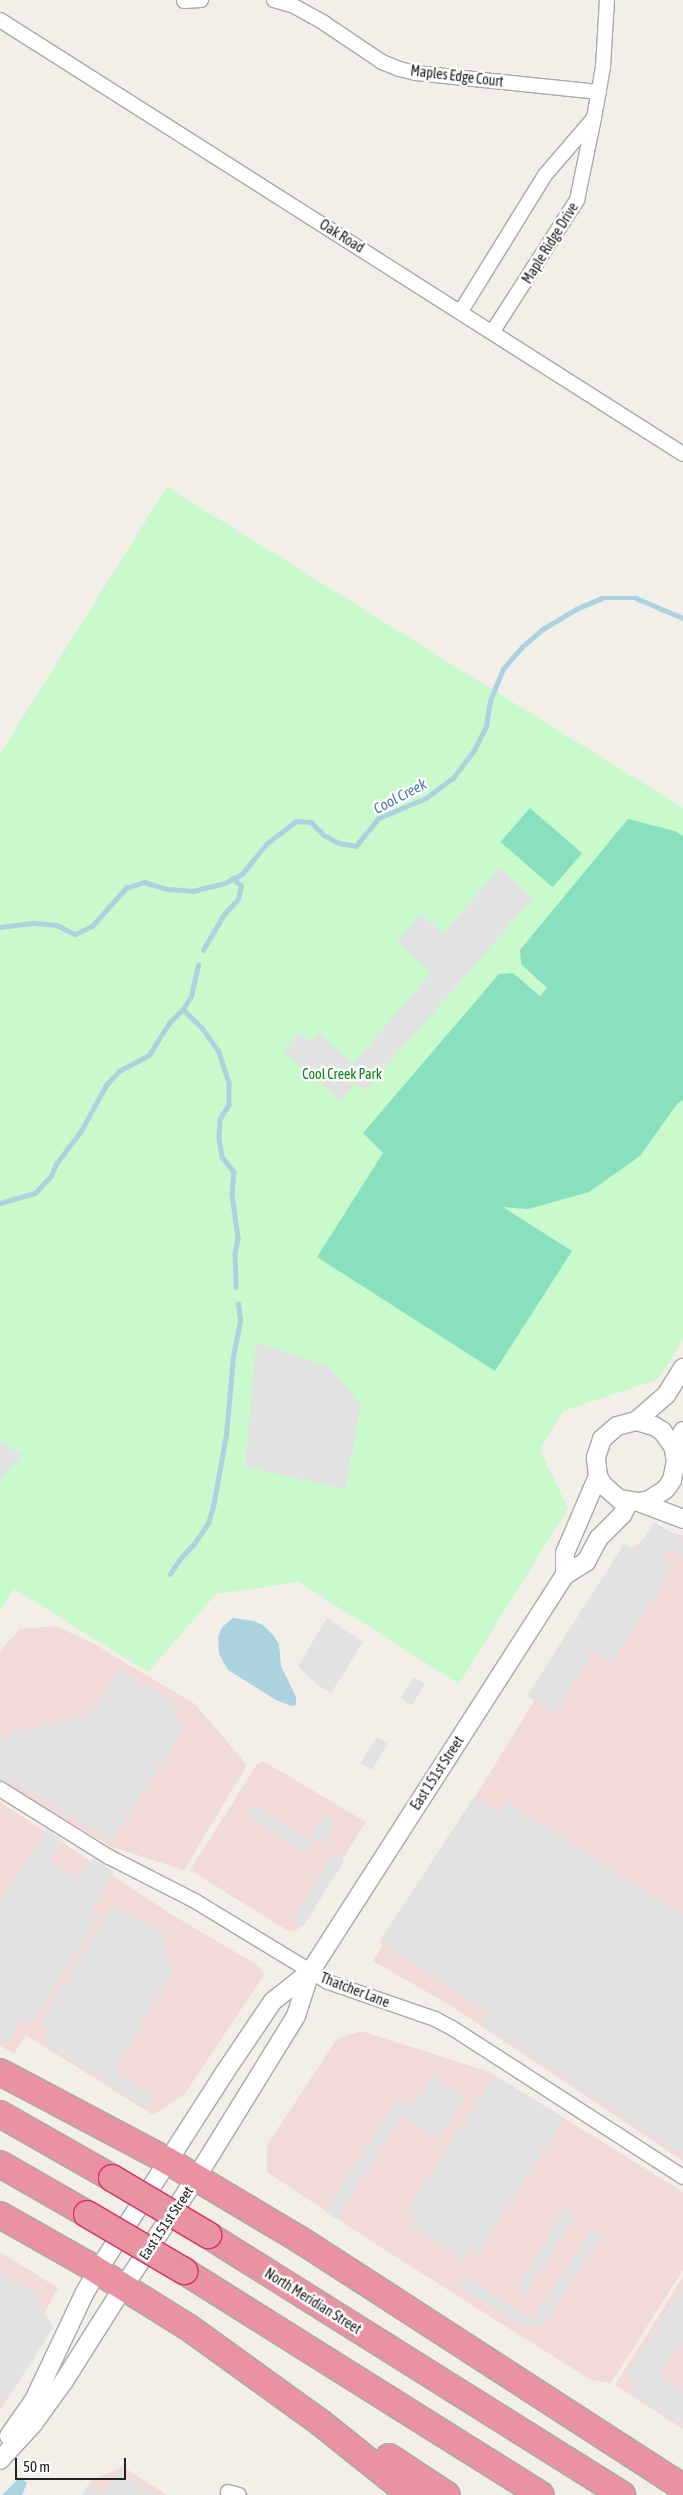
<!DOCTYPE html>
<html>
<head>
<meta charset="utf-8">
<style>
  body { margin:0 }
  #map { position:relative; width:683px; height:2495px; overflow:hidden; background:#f2efe9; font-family:"Asap Condensed",sans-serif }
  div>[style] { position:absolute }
  .commercial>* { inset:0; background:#f2dad9 }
  .park>* { inset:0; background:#c8facc }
  .pitch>* { inset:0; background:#88e0be; transform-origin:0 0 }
  .parking>* { inset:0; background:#e2e2e2; transform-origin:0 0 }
  .water>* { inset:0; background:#aad3df }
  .stream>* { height:4.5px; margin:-2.25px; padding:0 2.25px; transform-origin:2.25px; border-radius:2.25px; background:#aad3df }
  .roads { filter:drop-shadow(1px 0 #a9a9a9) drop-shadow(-1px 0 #a9a9a9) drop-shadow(0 1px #a9a9a9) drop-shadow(0 -1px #a9a9a9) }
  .minor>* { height:14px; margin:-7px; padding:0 7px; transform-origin:7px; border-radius:7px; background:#fff }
  .tertiary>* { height:18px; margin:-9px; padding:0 9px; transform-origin:9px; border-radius:9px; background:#fff }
  .motorway>* { height:26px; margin:-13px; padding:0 13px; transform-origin:13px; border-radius:13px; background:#e892a2 }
  .bridges { filter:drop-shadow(1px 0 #dc2a67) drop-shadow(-1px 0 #dc2a67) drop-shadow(0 1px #dc2a67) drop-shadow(0 -1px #dc2a67) }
  .motorway-bridge>* { height:26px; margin:-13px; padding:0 13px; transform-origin:13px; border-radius:13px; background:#e892a2 }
  span { translate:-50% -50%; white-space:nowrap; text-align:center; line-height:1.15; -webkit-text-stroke:5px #fff; paint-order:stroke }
  .street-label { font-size:14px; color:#222 }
  .park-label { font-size:14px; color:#0c8416 }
  .water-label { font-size:15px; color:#4a7aab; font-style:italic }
  .scale { position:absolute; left:15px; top:2458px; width:111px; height:22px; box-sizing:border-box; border:2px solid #222; border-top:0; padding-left:6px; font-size:15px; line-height:18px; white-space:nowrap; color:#222; -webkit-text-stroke:4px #fff; paint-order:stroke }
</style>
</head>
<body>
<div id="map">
  <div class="commercial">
    <div style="clip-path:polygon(656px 1530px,683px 1535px,683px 2161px,453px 2007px,373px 1961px,627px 1552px)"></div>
    <div style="clip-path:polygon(55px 1626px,89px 1641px,195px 1704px,247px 1765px,184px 1870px,112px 1847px,0 1781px,0 1651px,20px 1629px)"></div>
    <div style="clip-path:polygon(263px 1761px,366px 1822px,297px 1930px,288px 1931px,190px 1870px,257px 1764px)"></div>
    <div style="clip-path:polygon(0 1802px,174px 1916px,259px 1966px,264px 1975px,184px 2095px,153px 2115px,26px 2035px,14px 2053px,0 2046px)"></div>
    <div style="clip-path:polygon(361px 2031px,490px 2072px,683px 2192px,683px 2270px,611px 2383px,591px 2380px,377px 2245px,267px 2172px,267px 2145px,337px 2039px)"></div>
    <div style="clip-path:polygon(0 2252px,58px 2288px,41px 2319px,53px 2328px,0 2410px)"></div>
    <div style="clip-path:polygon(683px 2277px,683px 2429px,615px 2385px)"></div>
    <div style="clip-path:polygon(123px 2467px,167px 2495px,82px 2495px,92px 2480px)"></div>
  </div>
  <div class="park">
    <div style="clip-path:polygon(167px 487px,683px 808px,683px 1339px,658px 1379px,563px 1411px,540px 1450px,568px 1508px,459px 1684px,299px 1582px,216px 1594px,148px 1672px,14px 1589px,0 1611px,0 754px)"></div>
  </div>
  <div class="pitch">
    <div style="left:530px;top:808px;width:69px;height:45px;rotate:41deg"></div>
    <div style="clip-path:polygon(628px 819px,675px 831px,683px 836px,683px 1100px,677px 1104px,640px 1156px,589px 1192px,528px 1209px,503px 1207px,572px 1251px,495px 1371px,317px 1257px,383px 1153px,363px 1133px,499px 974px,513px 973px,540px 996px,547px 988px,521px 964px,520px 950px)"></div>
  </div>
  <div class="parking">
    <div style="clip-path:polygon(500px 868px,533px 898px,365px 1091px,356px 1083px,340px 1101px,283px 1051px,299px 1032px,310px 1042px,318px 1033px,353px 1063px,431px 973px,397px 942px,421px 914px,443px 933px)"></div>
    <div style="clip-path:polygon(256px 1342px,328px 1366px,361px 1405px,345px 1489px,245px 1467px)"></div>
    <div style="clip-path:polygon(0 1441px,22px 1455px,0 1479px)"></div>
    <div style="clip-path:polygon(654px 1522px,683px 1540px,683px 1557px,670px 1549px,663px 1561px,673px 1568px,612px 1663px,594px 1651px,555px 1714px,527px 1696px,624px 1544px,636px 1551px)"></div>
    <div style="clip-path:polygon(327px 1618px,363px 1642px,331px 1693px,319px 1686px,298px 1666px)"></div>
    <div style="clip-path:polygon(119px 1669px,180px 1706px,173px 1717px,186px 1725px,112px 1841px,25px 1789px,0 1779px,0 1734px,9px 1735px,15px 1726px,24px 1731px,90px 1713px)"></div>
    <div style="left:414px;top:1677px;width:13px;height:25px;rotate:32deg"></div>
    <div style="left:377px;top:1737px;width:13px;height:31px;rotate:32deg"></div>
    <div style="clip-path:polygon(474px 1797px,498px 1812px,506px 1801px,683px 1915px,683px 2155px,482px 2024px,488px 2013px,379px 1942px)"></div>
    <div style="left:254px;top:1805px;width:70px;height:13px;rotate:33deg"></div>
    <div style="left:323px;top:1814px;width:14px;height:26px;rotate:30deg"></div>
    <div style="clip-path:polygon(48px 1829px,64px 1842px,50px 1860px,75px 1877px,94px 1859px,114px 1872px,91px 1911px,101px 1914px,30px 2026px,19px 2020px,9px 2043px,0 2038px,0 1899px)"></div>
    <div style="left:333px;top:1854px;width:13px;height:78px;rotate:32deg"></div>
    <div style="clip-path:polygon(112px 1907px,162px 1932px,167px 1959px,174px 1969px,115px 2071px,156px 2098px,148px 2109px,42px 2041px,49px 2030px,39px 2023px)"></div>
    <div style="clip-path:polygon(494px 2075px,564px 2119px,478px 2254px,470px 2249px,463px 2260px,410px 2226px,417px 2216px,407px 2210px)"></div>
    <div style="clip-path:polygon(432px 2076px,465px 2098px,438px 2139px,403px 2116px,336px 2219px,325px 2212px,398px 2099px,412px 2107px)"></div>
    <div style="clip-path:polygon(567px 2207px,574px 2220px,524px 2296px,519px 2283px)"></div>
    <div style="clip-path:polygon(590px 2231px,604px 2232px,544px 2325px,522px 2327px,460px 2287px,466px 2277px,529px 2318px,533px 2318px)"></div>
    <div style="clip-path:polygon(0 2272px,35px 2293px,53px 2328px,7px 2400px,0 2395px)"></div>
    <div style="clip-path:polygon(683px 2286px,683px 2345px,680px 2343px,659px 2376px,683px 2392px,683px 2426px,630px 2392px,636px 2383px,625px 2376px)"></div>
    <div style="clip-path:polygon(117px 2471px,156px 2495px,82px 2495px,88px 2485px,102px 2494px)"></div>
  </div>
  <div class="water">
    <div style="clip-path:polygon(233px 1618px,254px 1621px,263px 1625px,273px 1635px,279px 1644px,281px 1666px,296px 1697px,296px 1705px,292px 1706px,276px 1700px,228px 1670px,219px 1654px,218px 1637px,222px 1627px)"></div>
    <div style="clip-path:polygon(20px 2477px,27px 2483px,22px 2495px,2px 2495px)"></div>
  </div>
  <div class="stream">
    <div style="left:0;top:927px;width:35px;rotate:-7deg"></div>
    <div style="left:35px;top:923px;width:22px;rotate:5deg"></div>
    <div style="left:57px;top:925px;width:20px;rotate:27deg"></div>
    <div style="left:75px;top:934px;width:19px;rotate:-25deg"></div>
    <div style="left:92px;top:926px;width:51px;rotate:-48.2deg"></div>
    <div style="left:126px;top:888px;width:19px;rotate:-18deg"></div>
    <div style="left:144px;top:882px;width:24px;rotate:17deg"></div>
    <div style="left:167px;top:889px;width:26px;rotate:4deg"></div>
    <div style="left:193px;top:891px;width:33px;rotate:-14deg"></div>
    <div style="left:225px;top:883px;width:19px;rotate:-28deg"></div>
    <div style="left:242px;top:874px;width:38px;rotate:-51deg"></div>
    <div style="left:266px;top:844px;width:38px;rotate:-37deg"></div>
    <div style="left:296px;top:821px;width:15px;rotate:4deg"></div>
    <div style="left:311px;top:822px;width:18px;rotate:45deg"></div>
    <div style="left:324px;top:835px;width:17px;rotate:28deg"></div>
    <div style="left:339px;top:843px;width:17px;rotate:10deg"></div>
    <div style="left:356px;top:846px;width:36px;rotate:-51deg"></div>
    <div style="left:379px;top:818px;width:51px;rotate:-23.1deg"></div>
    <div style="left:426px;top:798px;width:34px;rotate:-37deg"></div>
    <div style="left:453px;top:778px;width:35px;rotate:-53deg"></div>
    <div style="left:474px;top:750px;width:27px;rotate:-63deg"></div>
    <div style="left:486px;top:726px;width:25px;rotate:-81deg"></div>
    <div style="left:490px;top:701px;width:35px;rotate:-68deg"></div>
    <div style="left:503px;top:669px;width:29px;rotate:-49deg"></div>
    <div style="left:522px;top:647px;width:28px;rotate:-41deg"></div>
    <div style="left:543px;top:629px;width:39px;rotate:-31deg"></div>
    <div style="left:576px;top:609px;width:28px;rotate:-23deg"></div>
    <div style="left:602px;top:598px;width:34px"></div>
    <div style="left:636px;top:598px;width:51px;rotate:23.1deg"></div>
    <div style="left:203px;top:950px;width:42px;rotate:-59.7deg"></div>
    <div style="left:224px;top:914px;width:21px;rotate:-47deg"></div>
    <div style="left:238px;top:899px;width:13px;rotate:-77deg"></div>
    <div style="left:241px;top:886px;width:11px;rotate:-139deg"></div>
    <div style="left:183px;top:1009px;width:28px;rotate:45deg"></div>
    <div style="left:203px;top:1029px;width:28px;rotate:55deg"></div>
    <div style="left:219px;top:1052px;width:33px;rotate:72deg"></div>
    <div style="left:229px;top:1083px;width:22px;rotate:90deg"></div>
    <div style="left:229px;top:1105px;width:17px;rotate:123deg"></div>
    <div style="left:220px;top:1119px;width:19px;rotate:93deg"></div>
    <div style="left:219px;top:1138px;width:19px;rotate:81deg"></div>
    <div style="left:222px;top:1157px;width:19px;rotate:51deg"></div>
    <div style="left:234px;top:1172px;width:22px;rotate:95deg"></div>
    <div style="left:232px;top:1194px;width:44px;rotate:82.2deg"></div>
    <div style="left:238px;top:1238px;width:15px;rotate:101deg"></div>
    <div style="left:235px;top:1253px;width:34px;rotate:88deg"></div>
    <div style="left:0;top:1203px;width:36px;rotate:-16deg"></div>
    <div style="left:35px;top:1193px;width:23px;rotate:-47deg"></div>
    <div style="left:51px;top:1176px;width:13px;rotate:-67deg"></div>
    <div style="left:56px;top:1164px;width:41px;rotate:-52.9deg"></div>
    <div style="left:81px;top:1131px;width:52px;rotate:-61.5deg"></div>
    <div style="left:106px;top:1085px;width:19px;rotate:-47deg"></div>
    <div style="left:119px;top:1071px;width:34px;rotate:-28deg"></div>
    <div style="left:149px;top:1055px;width:38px;rotate:-58deg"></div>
    <div style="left:169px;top:1023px;width:20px;rotate:-45deg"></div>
    <div style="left:183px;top:1009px;width:15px;rotate:-58deg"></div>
    <div style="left:191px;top:996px;width:32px;rotate:-77deg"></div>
    <div style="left:170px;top:1574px;width:18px;rotate:-56deg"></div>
    <div style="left:180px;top:1559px;width:24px;rotate:-48deg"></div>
    <div style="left:196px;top:1541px;width:22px;rotate:-56deg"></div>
    <div style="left:208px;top:1523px;width:17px;rotate:-73deg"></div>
    <div style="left:213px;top:1507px;width:73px;rotate:-79.8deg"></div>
    <div style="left:226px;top:1435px;width:78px;rotate:-84.9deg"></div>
    <div style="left:233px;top:1357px;width:38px;rotate:-79deg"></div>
    <div style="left:240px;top:1320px;width:16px;rotate:-97deg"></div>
  </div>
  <div class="roads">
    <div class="minor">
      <div style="left:274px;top:0;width:19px;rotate:16deg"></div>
      <div style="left:292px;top:5px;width:37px;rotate:29deg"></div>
      <div style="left:324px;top:23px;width:70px;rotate:33.9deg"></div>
      <div style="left:382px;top:62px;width:18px;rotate:22deg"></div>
      <div style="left:399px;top:69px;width:17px;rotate:13deg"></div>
      <div style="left:416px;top:73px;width:184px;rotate:5.9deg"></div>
      <div style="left:184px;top:1px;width:17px;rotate:-3deg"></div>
      <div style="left:0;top:20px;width:809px;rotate:32.43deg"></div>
      <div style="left:594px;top:118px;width:52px;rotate:-80deg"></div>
      <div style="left:603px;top:67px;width:67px;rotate:-86.6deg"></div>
      <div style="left:461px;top:311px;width:160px;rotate:-58.3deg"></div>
      <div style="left:545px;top:175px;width:75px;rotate:-49.3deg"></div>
      <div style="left:594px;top:118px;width:84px;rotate:101.7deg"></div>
      <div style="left:577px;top:200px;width:156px;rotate:122.7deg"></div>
      <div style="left:0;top:1789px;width:128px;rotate:32deg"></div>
      <div style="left:109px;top:1857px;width:97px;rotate:27.1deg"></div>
      <div style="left:195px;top:1901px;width:156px;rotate:31.3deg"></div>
      <div style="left:328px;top:1982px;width:113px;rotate:19.1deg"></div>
      <div style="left:435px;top:2019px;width:19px;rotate:28deg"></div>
      <div style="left:452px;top:2028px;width:275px;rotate:32.8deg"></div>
      <div style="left:228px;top:2492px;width:11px;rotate:15deg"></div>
    </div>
    <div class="tertiary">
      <div style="left:636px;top:1421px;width:40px;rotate:-41deg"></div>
      <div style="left:666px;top:1395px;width:32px;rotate:-58deg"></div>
      <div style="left:675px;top:1455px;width:25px;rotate:-72deg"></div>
      <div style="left:639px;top:1502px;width:10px;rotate:-11deg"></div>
      <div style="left:649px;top:1500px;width:20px;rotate:-33deg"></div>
      <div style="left:666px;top:1489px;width:11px;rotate:-56deg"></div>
      <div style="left:672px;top:1480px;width:19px;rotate:-78deg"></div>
      <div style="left:676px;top:1461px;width:15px;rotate:-101deg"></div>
      <div style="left:673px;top:1446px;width:19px;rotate:-126deg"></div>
      <div style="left:662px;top:1431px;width:9px;rotate:-148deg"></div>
      <div style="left:654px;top:1426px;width:19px;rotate:-164deg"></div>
      <div style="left:636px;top:1421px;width:20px;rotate:165deg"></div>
      <div style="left:617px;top:1426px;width:20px;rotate:139deg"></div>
      <div style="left:602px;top:1439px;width:20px;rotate:108deg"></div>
      <div style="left:596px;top:1458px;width:18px;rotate:84deg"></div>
      <div style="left:598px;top:1476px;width:10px;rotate:61deg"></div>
      <div style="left:603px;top:1485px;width:21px;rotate:41deg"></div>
      <div style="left:619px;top:1499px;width:20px;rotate:9deg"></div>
      <div style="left:639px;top:1502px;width:47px;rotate:21.1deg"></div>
      <div style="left:565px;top:1575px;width:22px;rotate:-90deg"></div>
      <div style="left:565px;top:1553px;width:84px;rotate:-66.8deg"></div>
      <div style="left:9px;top:2436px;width:44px;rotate:-55.2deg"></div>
      <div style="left:34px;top:2400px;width:117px;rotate:-64.7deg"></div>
      <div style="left:84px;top:2294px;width:28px;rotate:-60deg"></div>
      <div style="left:98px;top:2270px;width:232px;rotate:-57.3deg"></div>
      <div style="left:223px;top:2075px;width:89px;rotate:-56deg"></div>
      <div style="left:273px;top:2001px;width:47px;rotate:-38.1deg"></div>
      <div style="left:0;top:2460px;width:49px;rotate:-47.5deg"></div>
      <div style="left:33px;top:2424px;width:53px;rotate:-54.2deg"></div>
      <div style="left:64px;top:2381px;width:112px;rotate:-57.7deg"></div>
      <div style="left:124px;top:2286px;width:130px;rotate:-56.3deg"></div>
      <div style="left:196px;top:2178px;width:190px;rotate:-58.3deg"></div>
      <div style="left:296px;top:2016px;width:46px;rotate:-72.3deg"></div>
      <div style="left:310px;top:1972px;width:472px;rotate:-57.3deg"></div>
      <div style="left:565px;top:1575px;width:25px;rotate:-32deg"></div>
      <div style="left:586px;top:1562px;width:27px;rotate:-62deg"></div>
      <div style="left:599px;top:1538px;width:33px;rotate:-45deg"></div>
      <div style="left:622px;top:1515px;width:15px;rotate:-62deg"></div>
    </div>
    <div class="motorway">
      <div style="left:0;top:2072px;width:190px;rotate:27.9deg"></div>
      <div style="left:168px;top:2161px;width:152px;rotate:30.8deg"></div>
      <div style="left:299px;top:2239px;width:457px;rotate:32.9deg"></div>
      <div style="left:0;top:2114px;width:129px;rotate:29.7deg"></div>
      <div style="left:0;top:2164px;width:100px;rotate:29.9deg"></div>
      <div style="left:0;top:2215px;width:98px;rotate:29.5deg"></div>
      <div style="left:85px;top:2263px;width:121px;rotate:31.9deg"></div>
      <div style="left:188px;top:2327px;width:164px;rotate:35.8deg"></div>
      <div style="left:321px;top:2423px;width:115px;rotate:38.7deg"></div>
      <div style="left:208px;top:2235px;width:489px;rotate:32.1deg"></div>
      <div style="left:184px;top:2271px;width:421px;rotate:32.1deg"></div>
      <div style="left:389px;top:2457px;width:69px;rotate:33.2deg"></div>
    </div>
  </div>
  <div class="bridges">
    <div class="motorway-bridge">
      <div style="left:112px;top:2178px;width:112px;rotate:30.7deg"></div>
      <div style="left:87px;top:2214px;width:113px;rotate:30.4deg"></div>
    </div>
  </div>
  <div class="street-label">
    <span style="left:457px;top:76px;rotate:7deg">Maples Edge Court</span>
    <span style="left:342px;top:236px;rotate:32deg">Oak Road</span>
    <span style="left:550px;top:243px;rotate:-58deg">Maple Ridge Drive</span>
    <span style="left:437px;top:1773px;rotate:-57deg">East 151st Street</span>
    <span style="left:355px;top:1990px;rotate:21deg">Thatcher Lane</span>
    <span style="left:166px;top:2223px;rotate:-56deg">East 151st Street</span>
    <span style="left:313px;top:2301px;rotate:32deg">North Meridian Street</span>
  </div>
  <div class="park-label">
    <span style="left:342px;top:1074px">Cool Creek Park</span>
  </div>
  <div class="water-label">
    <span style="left:400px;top:796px;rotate:-28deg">Cool Creek</span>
  </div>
  <div class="scale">50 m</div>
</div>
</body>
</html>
